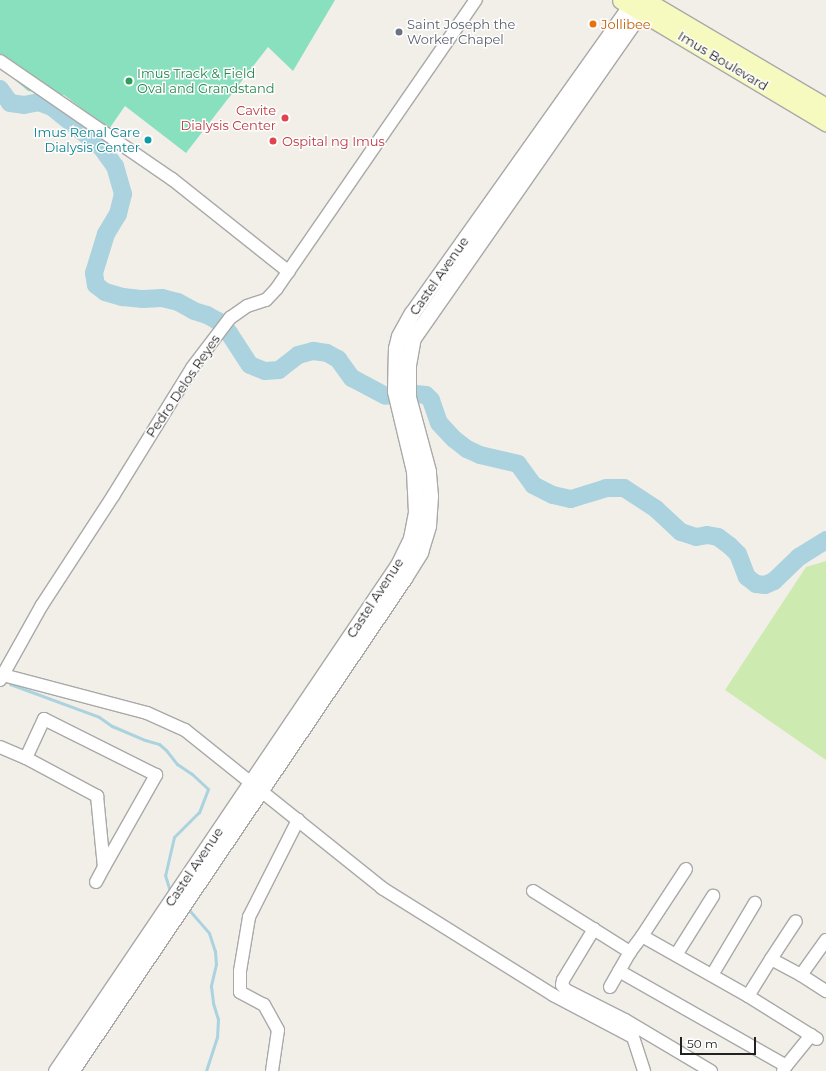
<!DOCTYPE html>
<html>
<head>
<meta charset="utf-8">
<style>
  body { margin:0 }
  #map { position:relative; width:826px; height:1071px; overflow:hidden; background:#f2efe9; font-family:Montserrat,sans-serif }
  div>[style] { position:absolute }
  .grass>* { inset:0; background:#cdebb0 }
  .pitch>* { inset:0; background:#88e0be }
  .stream>* { height:3px; margin:-1.5px; padding:0 1.5px; transform-origin:1.5px; border-radius:1.5px; background:#aad3df }
  .river>* { height:18px; margin:-9px; padding:0 9px; transform-origin:9px; border-radius:9px; background:#aad3df }
  .roads { filter:drop-shadow(1px 0 #a9a9a9) drop-shadow(-1px 0 #a9a9a9) drop-shadow(0 1px #a9a9a9) drop-shadow(0 -1px #a9a9a9) }
  .minor>* { height:12px; margin:-6px; padding:0 6px; transform-origin:6px; border-radius:6px; background:#fff }
  .tertiary>* { height:15px; margin:-7.5px; padding:0 7.5px; transform-origin:7.5px; border-radius:7.5px; background:#fff }
  .secondary>* { height:17px; margin:-8.5px; padding:0 8.5px; transform-origin:8.5px; border-radius:8.5px; background:#f7fabf }
  .dots>* { width:11px; height:11px; translate:-50% -50%; box-sizing:border-box; border:2px solid #fff; border-radius:50% }
  span { translate:-50% -50%; white-space:nowrap; text-align:center; line-height:1.15; -webkit-text-stroke:3px #fff; paint-order:stroke }
  .food-label { font-size:13px; color:#c56008 }
  .left { translate:0 -50%; text-align:left }
  .worship-label { font-size:13px; color:#5b616d }
  .street-label { font-size:13px; color:#222 }
  .leisure-label { font-size:13px; color:#27864d }
  .health-label { font-size:13px; color:#be3a42 }
  .right { translate:-100% -50%; text-align:right }
  .culture-label { font-size:13px; color:#0d838f }
  .scale { position:absolute; left:680px; top:1037px; width:76px; height:18px; box-sizing:border-box; border:2px solid #222; border-top:0; padding-left:5px; font-size:12px; line-height:14px; white-space:nowrap; color:#222; -webkit-text-stroke:3px #fff; paint-order:stroke }
</style>
</head>
<body>
<div id="map">
  <div class="grass">
    <div style="clip-path:polygon(826px 561px,826px 760px,725px 690px,806px 567px)"></div>
  </div>
  <div class="pitch">
    <div style="clip-path:polygon(0 0,335px 0,293px 71px,268px 47px,186px 153px,125px 106px,109px 129px,64px 95px,28px 91px,0 67px)"></div>
  </div>
  <div class="stream">
    <div style="left:10px;top:684px;width:95px;rotate:20.3deg"></div>
    <div style="left:99px;top:717px;width:16px;rotate:35deg"></div>
    <div style="left:112px;top:726px;width:36px;rotate:23deg"></div>
    <div style="left:145px;top:740px;width:15px;rotate:16deg"></div>
    <div style="left:159px;top:744px;width:9px;rotate:41deg"></div>
    <div style="left:166px;top:750px;width:18px;rotate:52deg"></div>
    <div style="left:177px;top:764px;width:18px;rotate:34deg"></div>
    <div style="left:192px;top:774px;width:22px;rotate:43deg"></div>
    <div style="left:208px;top:789px;width:25px;rotate:111deg"></div>
    <div style="left:199px;top:812px;width:35px;rotate:135deg"></div>
    <div style="left:174px;top:837px;width:39px;rotate:103deg"></div>
    <div style="left:165px;top:875px;width:14px;rotate:73deg"></div>
    <div style="left:190px;top:911px;width:29px;rotate:49deg"></div>
    <div style="left:209px;top:933px;width:19px;rotate:72deg"></div>
    <div style="left:215px;top:951px;width:13px;rotate:86deg"></div>
    <div style="left:216px;top:964px;width:23px;rotate:103deg"></div>
    <div style="left:211px;top:986px;width:17px;rotate:83deg"></div>
    <div style="left:213px;top:1003px;width:17px;rotate:73deg"></div>
    <div style="left:218px;top:1019px;width:18px;rotate:93deg"></div>
    <div style="left:217px;top:1037px;width:36px;rotate:108deg"></div>
  </div>
  <div class="river">
    <div style="left:0;top:89px;width:17px;rotate:54deg"></div>
    <div style="left:10px;top:103px;width:14px;rotate:8deg"></div>
    <div style="left:24px;top:105px;width:15px;rotate:-11deg"></div>
    <div style="left:39px;top:102px;width:14px;rotate:21deg"></div>
    <div style="left:52px;top:107px;width:63px;rotate:39.2deg"></div>
    <div style="left:101px;top:147px;width:24px;rotate:54deg"></div>
    <div style="left:115px;top:166px;width:29px;rotate:74deg"></div>
    <div style="left:123px;top:194px;width:21px;rotate:104deg"></div>
    <div style="left:118px;top:214px;width:23px;rotate:121deg"></div>
    <div style="left:106px;top:234px;width:41px;rotate:107.1deg"></div>
    <div style="left:94px;top:273px;width:12px;rotate:81deg"></div>
    <div style="left:96px;top:285px;width:11px;rotate:38deg"></div>
    <div style="left:105px;top:292px;width:19px;rotate:16deg"></div>
    <div style="left:123px;top:297px;width:20px;rotate:6deg"></div>
    <div style="left:143px;top:299px;width:19px;rotate:-3deg"></div>
    <div style="left:162px;top:298px;width:16px;rotate:14deg"></div>
    <div style="left:178px;top:302px;width:18px;rotate:29deg"></div>
    <div style="left:194px;top:311px;width:14px;rotate:17deg"></div>
    <div style="left:207px;top:315px;width:13px;rotate:29deg"></div>
    <div style="left:218px;top:321px;width:16px;rotate:47deg"></div>
    <div style="left:229px;top:333px;width:38px;rotate:57deg"></div>
    <div style="left:250px;top:365px;width:16px;rotate:22deg"></div>
    <div style="left:265px;top:371px;width:14px;rotate:-4deg"></div>
    <div style="left:279px;top:370px;width:24px;rotate:-38deg"></div>
    <div style="left:298px;top:355px;width:16px;rotate:-15deg"></div>
    <div style="left:313px;top:351px;width:14px;rotate:8deg"></div>
    <div style="left:327px;top:353px;width:13px;rotate:29deg"></div>
    <div style="left:338px;top:359px;width:24px;rotate:54deg"></div>
    <div style="left:352px;top:378px;width:38px;rotate:28deg"></div>
    <div style="left:416px;top:394px;width:10px;rotate:6deg"></div>
    <div style="left:426px;top:395px;width:7px;rotate:45deg"></div>
    <div style="left:431px;top:400px;width:24px;rotate:71deg"></div>
    <div style="left:439px;top:423px;width:22px;rotate:47deg"></div>
    <div style="left:454px;top:439px;width:16px;rotate:38deg"></div>
    <div style="left:467px;top:449px;width:14px;rotate:25deg"></div>
    <div style="left:480px;top:455px;width:39px;rotate:13deg"></div>
    <div style="left:518px;top:464px;width:26px;rotate:54deg"></div>
    <div style="left:533px;top:485px;width:22px;rotate:27deg"></div>
    <div style="left:553px;top:495px;width:18px;rotate:13deg"></div>
    <div style="left:571px;top:499px;width:37px;rotate:-17deg"></div>
    <div style="left:606px;top:488px;width:18px"></div>
    <div style="left:624px;top:488px;width:38px;rotate:33deg"></div>
    <div style="left:656px;top:509px;width:34px;rotate:43deg"></div>
    <div style="left:681px;top:532px;width:16px;rotate:18deg"></div>
    <div style="left:696px;top:537px;width:11px;rotate:-10deg"></div>
    <div style="left:707px;top:535px;width:11px;rotate:10deg"></div>
    <div style="left:718px;top:537px;width:15px;rotate:37deg"></div>
    <div style="left:730px;top:546px;width:11px;rotate:45deg"></div>
    <div style="left:738px;top:554px;width:25px;rotate:69deg"></div>
    <div style="left:747px;top:577px;width:11px;rotate:38deg"></div>
    <div style="left:756px;top:584px;width:9px;rotate:6deg"></div>
    <div style="left:765px;top:585px;width:10px;rotate:-24deg"></div>
    <div style="left:774px;top:581px;width:35px;rotate:-44deg"></div>
    <div style="left:799px;top:557px;width:32px;rotate:-32deg"></div>
  </div>
  <div class="roads">
    <div class="minor">
      <div style="left:0;top:61px;width:209px;rotate:34.5deg"></div>
      <div style="left:172px;top:179px;width:149px;rotate:38.5deg"></div>
      <div style="left:3px;top:675px;width:149px;rotate:14.8deg"></div>
      <div style="left:147px;top:713px;width:42px;rotate:24.1deg"></div>
      <div style="left:185px;top:730px;width:253px;rotate:38.7deg"></div>
      <div style="left:382px;top:888px;width:202px;rotate:32deg"></div>
      <div style="left:553px;top:995px;width:90px;rotate:27.7deg"></div>
      <div style="left:633px;top:1037px;width:36px;rotate:72deg"></div>
      <div style="left:0;top:680px;width:86px;rotate:-60.8deg"></div>
      <div style="left:42px;top:605px;width:130px;rotate:-56.9deg"></div>
      <div style="left:113px;top:496px;width:150px;rotate:-58.3deg"></div>
      <div style="left:192px;top:368px;width:63px;rotate:-52.8deg"></div>
      <div style="left:230px;top:318px;width:21px;rotate:-35deg"></div>
      <div style="left:247px;top:306px;width:20px;rotate:-18deg"></div>
      <div style="left:266px;top:300px;width:16px;rotate:-47deg"></div>
      <div style="left:277px;top:288px;width:350px;rotate:-55.4deg"></div>
      <div style="left:0;top:747px;width:28px;rotate:23deg"></div>
      <div style="left:26px;top:758px;width:81px;rotate:28.2deg"></div>
      <div style="left:97px;top:796px;width:71px;rotate:84.4deg"></div>
      <div style="left:104px;top:867px;width:106px;rotate:-60.5deg"></div>
      <div style="left:156px;top:775px;width:125px;rotate:-153.4deg"></div>
      <div style="left:44px;top:719px;width:43px;rotate:114.8deg"></div>
      <div style="left:96px;top:882px;width:17px;rotate:-62deg"></div>
      <div style="left:533px;top:891px;width:115px;rotate:32.2deg"></div>
      <div style="left:594px;top:929px;width:60px;rotate:121.3deg"></div>
      <div style="left:563px;top:980px;width:5px;rotate:101deg"></div>
      <div style="left:562px;top:985px;width:6px;rotate:51deg"></div>
      <div style="left:566px;top:990px;width:66px;rotate:27deg"></div>
      <div style="left:625px;top:1020px;width:100px;rotate:30.7deg"></div>
      <div style="left:642px;top:936px;width:80px;rotate:-56.7deg"></div>
      <div style="left:676px;top:955px;width:70px;rotate:-57.9deg"></div>
      <div style="left:771px;top:959px;width:45px;rotate:-56.7deg"></div>
      <div style="left:619px;top:971px;width:192px;rotate:29.6deg"></div>
      <div style="left:786px;top:1066px;width:6px;rotate:121deg"></div>
      <div style="left:712px;top:975px;width:84px;rotate:-59.2deg"></div>
      <div style="left:801px;top:975px;width:30px;rotate:33deg"></div>
      <div style="left:610px;top:987px;width:40px;rotate:-60.3deg"></div>
      <div style="left:630px;top:952px;width:20px;rotate:-53deg"></div>
      <div style="left:642px;top:936px;width:122px;rotate:29.5deg"></div>
      <div style="left:748px;top:996px;width:44px;rotate:-58.1deg"></div>
      <div style="left:771px;top:959px;width:34px;rotate:28deg"></div>
      <div style="left:801px;top:975px;width:43px;rotate:-54.5deg"></div>
      <div style="left:748px;top:996px;width:81px;rotate:31.9deg"></div>
      <div style="left:786px;top:1066px;width:40px;rotate:-51deg"></div>
      <div style="left:272px;top:1071px;width:41px;rotate:-81.7deg"></div>
      <div style="left:278px;top:1030px;width:29px;rotate:-119deg"></div>
      <div style="left:264px;top:1005px;width:27px;rotate:-152deg"></div>
      <div style="left:240px;top:992px;width:21px;rotate:-90deg"></div>
      <div style="left:240px;top:971px;width:55px;rotate:-80.5deg"></div>
      <div style="left:249px;top:917px;width:109px;rotate:-63.2deg"></div>
    </div>
    <div class="tertiary">
      <div style="left:56px;top:1071px;width:611px;rotate:-55.95deg"></div>
      <div style="left:398px;top:565px;width:30px;rotate:-64deg"></div>
      <div style="left:411px;top:538px;width:26px;rotate:-79deg"></div>
      <div style="left:416px;top:512px;width:41px;rotate:-92.8deg"></div>
      <div style="left:414px;top:471px;width:82px;rotate:-103.4deg"></div>
      <div style="left:395px;top:391px;width:43px;rotate:-88.7deg"></div>
      <div style="left:396px;top:348px;width:12px;rotate:-76deg"></div>
      <div style="left:399px;top:336px;width:26px;rotate:-61deg"></div>
      <div style="left:412px;top:313px;width:377px;rotate:-54.6deg"></div>
      <div style="left:630px;top:6px;width:12px;rotate:-31deg"></div>
      <div style="left:71px;top:1071px;width:595px;rotate:-55.96deg"></div>
      <div style="left:404px;top:578px;width:31px;rotate:-58deg"></div>
      <div style="left:420px;top:552px;width:28px;rotate:-73deg"></div>
      <div style="left:428px;top:525px;width:29px;rotate:-86deg"></div>
      <div style="left:430px;top:496px;width:25px;rotate:-95deg"></div>
      <div style="left:428px;top:471px;width:77px;rotate:-105.1deg"></div>
      <div style="left:408px;top:397px;width:32px;rotate:-90deg"></div>
      <div style="left:408px;top:365px;width:27px;rotate:-80deg"></div>
      <div style="left:413px;top:338px;width:397px;rotate:-55.1deg"></div>
      <div style="left:640px;top:12px;width:11px;rotate:-80deg"></div>
    </div>
    <div class="secondary">
      <div style="left:621px;top:0;width:239px;rotate:30.8deg"></div>
      <div style="left:645px;top:0;width:210px;rotate:30.6deg"></div>
    </div>
  </div>
  <div class="dots">
    <div style="left:593px;top:24px;background:#e8710a"></div>
    <div style="left:399px;top:32px;background:#6b7280"></div>
    <div style="left:129px;top:81px;background:#2e9e5b"></div>
    <div style="left:285px;top:118px;background:#e0444e"></div>
    <div style="left:148px;top:140px;background:#0f9aa8"></div>
    <div style="left:273px;top:141px;background:#e0444e"></div>
  </div>
  <div class="food-label">
    <span class="left" style="left:601px;top:24px">Jollibee</span>
  </div>
  <div class="worship-label">
    <span class="left" style="left:407px;top:32px">Saint Joseph the<br>Worker Chapel</span>
  </div>
  <div class="street-label">
    <span style="left:723px;top:61px;rotate:31deg">Imus Boulevard</span>
    <span style="left:439px;top:276px;rotate:-55deg">Castel Avenue</span>
    <span style="left:183px;top:386px;rotate:-56deg">Pedro Delos Reyes</span>
    <span style="left:375px;top:598px;rotate:-57deg">Castel Avenue</span>
    <span style="left:194px;top:867px;rotate:-56deg">Castel Avenue</span>
  </div>
  <div class="leisure-label">
    <span class="left" style="left:137px;top:81px">Imus Track &amp; Field<br>Oval and Grandstand</span>
  </div>
  <div class="health-label">
    <span class="right" style="left:276px;top:118px">Cavite<br>Dialysis Center</span>
    <span class="left" style="left:282px;top:141px">Ospital ng Imus</span>
  </div>
  <div class="culture-label">
    <span class="right" style="left:140px;top:140px">Imus Renal Care<br>Dialysis Center</span>
  </div>
  <div class="scale">50 m</div>
</div>
</body>
</html>
